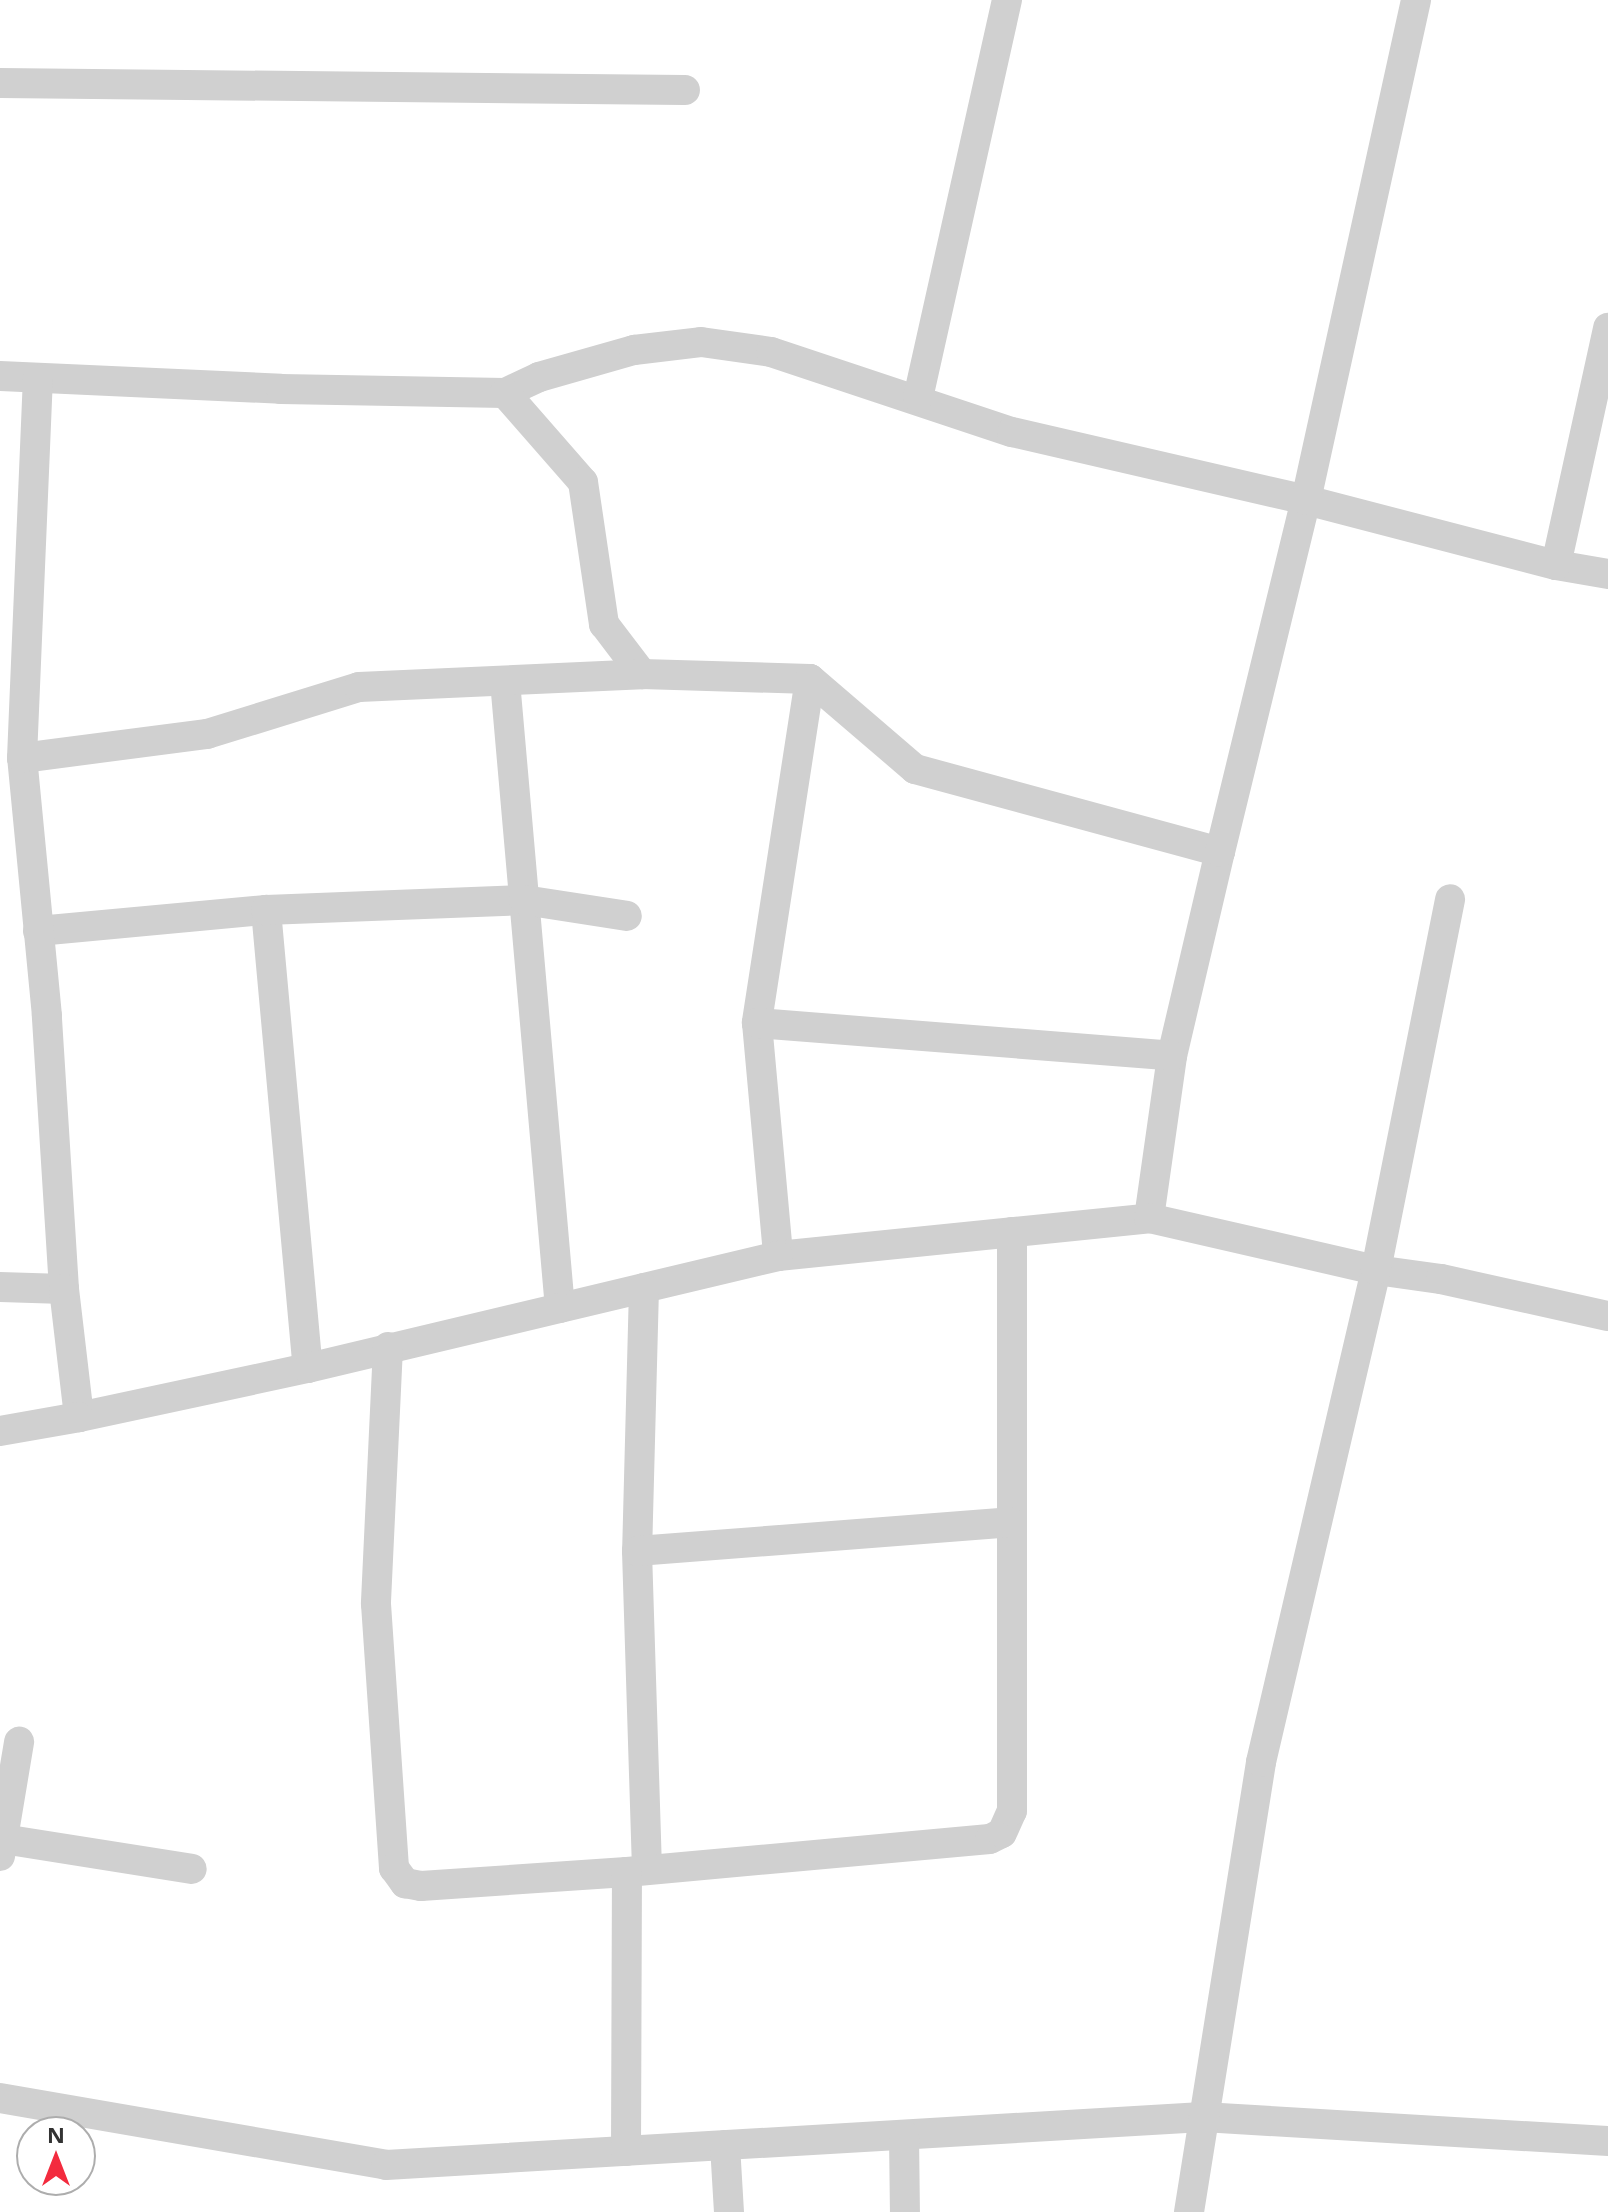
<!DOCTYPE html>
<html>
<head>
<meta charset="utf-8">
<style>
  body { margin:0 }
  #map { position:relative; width:1608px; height:2212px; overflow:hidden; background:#fff; font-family:"Open Sans",sans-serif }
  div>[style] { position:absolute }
  .minor>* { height:30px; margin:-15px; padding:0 15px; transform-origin:15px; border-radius:15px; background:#d0d0d0 }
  span { translate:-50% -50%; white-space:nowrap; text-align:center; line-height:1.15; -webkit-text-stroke:8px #fff; paint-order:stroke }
  .north { position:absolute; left:16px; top:2116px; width:80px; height:80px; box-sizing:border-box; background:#fff; border:2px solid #adadad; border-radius:50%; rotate:0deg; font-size:22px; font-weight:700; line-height:32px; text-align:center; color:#333 }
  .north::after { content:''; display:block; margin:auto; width:28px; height:36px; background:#f32b3e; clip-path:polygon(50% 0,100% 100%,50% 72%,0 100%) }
</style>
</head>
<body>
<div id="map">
  <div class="minor">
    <div style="left:0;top:83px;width:685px;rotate:0.59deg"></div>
    <div style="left:0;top:376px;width:281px;rotate:2.6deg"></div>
    <div style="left:281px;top:389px;width:224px;rotate:1deg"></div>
    <div style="left:505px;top:393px;width:38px;rotate:-25deg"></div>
    <div style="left:539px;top:377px;width:99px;rotate:-15.9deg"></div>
    <div style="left:634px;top:350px;width:67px;rotate:-6.8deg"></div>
    <div style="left:701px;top:342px;width:71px;rotate:8.1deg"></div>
    <div style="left:771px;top:352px;width:254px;rotate:18.4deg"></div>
    <div style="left:1012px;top:432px;width:302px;rotate:13deg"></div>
    <div style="left:1306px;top:500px;width:258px;rotate:14.6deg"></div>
    <div style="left:1556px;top:565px;width:53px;rotate:9.8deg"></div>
    <div style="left:505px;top:393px;width:118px;rotate:48.8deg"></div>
    <div style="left:583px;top:482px;width:144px;rotate:81.6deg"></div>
    <div style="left:604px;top:624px;width:63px;rotate:52.8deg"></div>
    <div style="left:918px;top:398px;width:408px;rotate:-77.4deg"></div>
    <div style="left:1556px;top:565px;width:243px;rotate:-77.6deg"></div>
    <div style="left:810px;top:679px;width:348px;rotate:98.8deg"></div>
    <div style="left:757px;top:1023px;width:234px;rotate:84.8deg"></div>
    <div style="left:778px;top:1256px;width:373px;rotate:-5.8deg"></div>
    <div style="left:1149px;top:1218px;width:164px;rotate:-81.9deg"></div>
    <div style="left:1172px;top:1056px;width:210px;rotate:-76.8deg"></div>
    <div style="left:505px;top:681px;width:629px;rotate:84.99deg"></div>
    <div style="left:560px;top:1308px;width:224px;rotate:-13.4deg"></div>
    <div style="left:22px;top:758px;width:187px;rotate:-7.4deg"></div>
    <div style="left:207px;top:734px;width:159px;rotate:-17.2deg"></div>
    <div style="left:359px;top:687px;width:283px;rotate:-2.6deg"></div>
    <div style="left:642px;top:674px;width:168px;rotate:1.7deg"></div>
    <div style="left:810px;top:679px;width:138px;rotate:40.6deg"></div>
    <div style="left:915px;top:769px;width:316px;rotate:15.2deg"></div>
    <div style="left:1220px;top:852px;width:362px;rotate:-76.3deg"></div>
    <div style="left:1306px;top:500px;width:512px;rotate:-77.59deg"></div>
    <div style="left:266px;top:910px;width:460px;rotate:84.8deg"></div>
    <div style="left:38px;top:931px;width:229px;rotate:-5.3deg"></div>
    <div style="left:266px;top:910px;width:258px;rotate:-2.2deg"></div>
    <div style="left:524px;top:900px;width:104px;rotate:8.8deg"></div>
    <div style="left:757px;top:1023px;width:416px;rotate:4.5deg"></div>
    <div style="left:1149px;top:1218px;width:233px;rotate:12.9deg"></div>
    <div style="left:1376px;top:1270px;width:66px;rotate:7.9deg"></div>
    <div style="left:1441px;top:1279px;width:171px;rotate:12.5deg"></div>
    <div style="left:0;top:1287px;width:64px;rotate:1.8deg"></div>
    <div style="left:64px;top:1289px;width:274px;rotate:-93.6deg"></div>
    <div style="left:47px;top:1016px;width:259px;rotate:-95.5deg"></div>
    <div style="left:22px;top:758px;width:379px;rotate:-87.6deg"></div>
    <div style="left:644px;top:1288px;width:263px;rotate:91.5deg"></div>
    <div style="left:637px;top:1551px;width:319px;rotate:88.2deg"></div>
    <div style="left:64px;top:1289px;width:129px;rotate:83.3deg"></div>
    <div style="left:79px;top:1417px;width:234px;rotate:-12.1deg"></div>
    <div style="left:308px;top:1368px;width:259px;rotate:-13.4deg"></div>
    <div style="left:388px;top:1347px;width:257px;rotate:92.7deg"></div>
    <div style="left:376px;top:1604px;width:265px;rotate:86.1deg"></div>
    <div style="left:394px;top:1868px;width:19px;rotate:54deg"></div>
    <div style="left:405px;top:1883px;width:16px;rotate:11deg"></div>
    <div style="left:421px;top:1886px;width:206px;rotate:-3.9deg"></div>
    <div style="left:627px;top:1872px;width:364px;rotate:-5.2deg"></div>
    <div style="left:990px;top:1839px;width:13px;rotate:-27deg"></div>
    <div style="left:1002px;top:1833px;width:24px;rotate:-66deg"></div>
    <div style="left:1012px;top:1811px;width:579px;rotate:-90deg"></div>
    <div style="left:0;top:1431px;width:80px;rotate:-10deg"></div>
    <div style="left:637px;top:1551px;width:374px;rotate:-4.4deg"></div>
    <div style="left:3px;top:1839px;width:191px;rotate:9deg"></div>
    <div style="left:0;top:1856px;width:116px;rotate:-80.5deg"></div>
    <div style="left:0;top:2098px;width:392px;rotate:9.8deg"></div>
    <div style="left:386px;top:2165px;width:818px;rotate:-3.36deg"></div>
    <div style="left:1203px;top:2117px;width:406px;rotate:3.4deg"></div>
    <div style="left:904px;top:2135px;width:77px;rotate:89.3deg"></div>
    <div style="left:725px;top:2145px;width:67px;rotate:86.6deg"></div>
    <div style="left:626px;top:2151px;width:279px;rotate:-89.8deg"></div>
    <div style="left:1189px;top:2212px;width:456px;rotate:-80.9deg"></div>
    <div style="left:1261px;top:1762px;width:505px;rotate:-76.84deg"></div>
    <div style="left:1376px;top:1270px;width:378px;rotate:-78.7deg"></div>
  </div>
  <div class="north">N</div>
</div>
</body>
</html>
